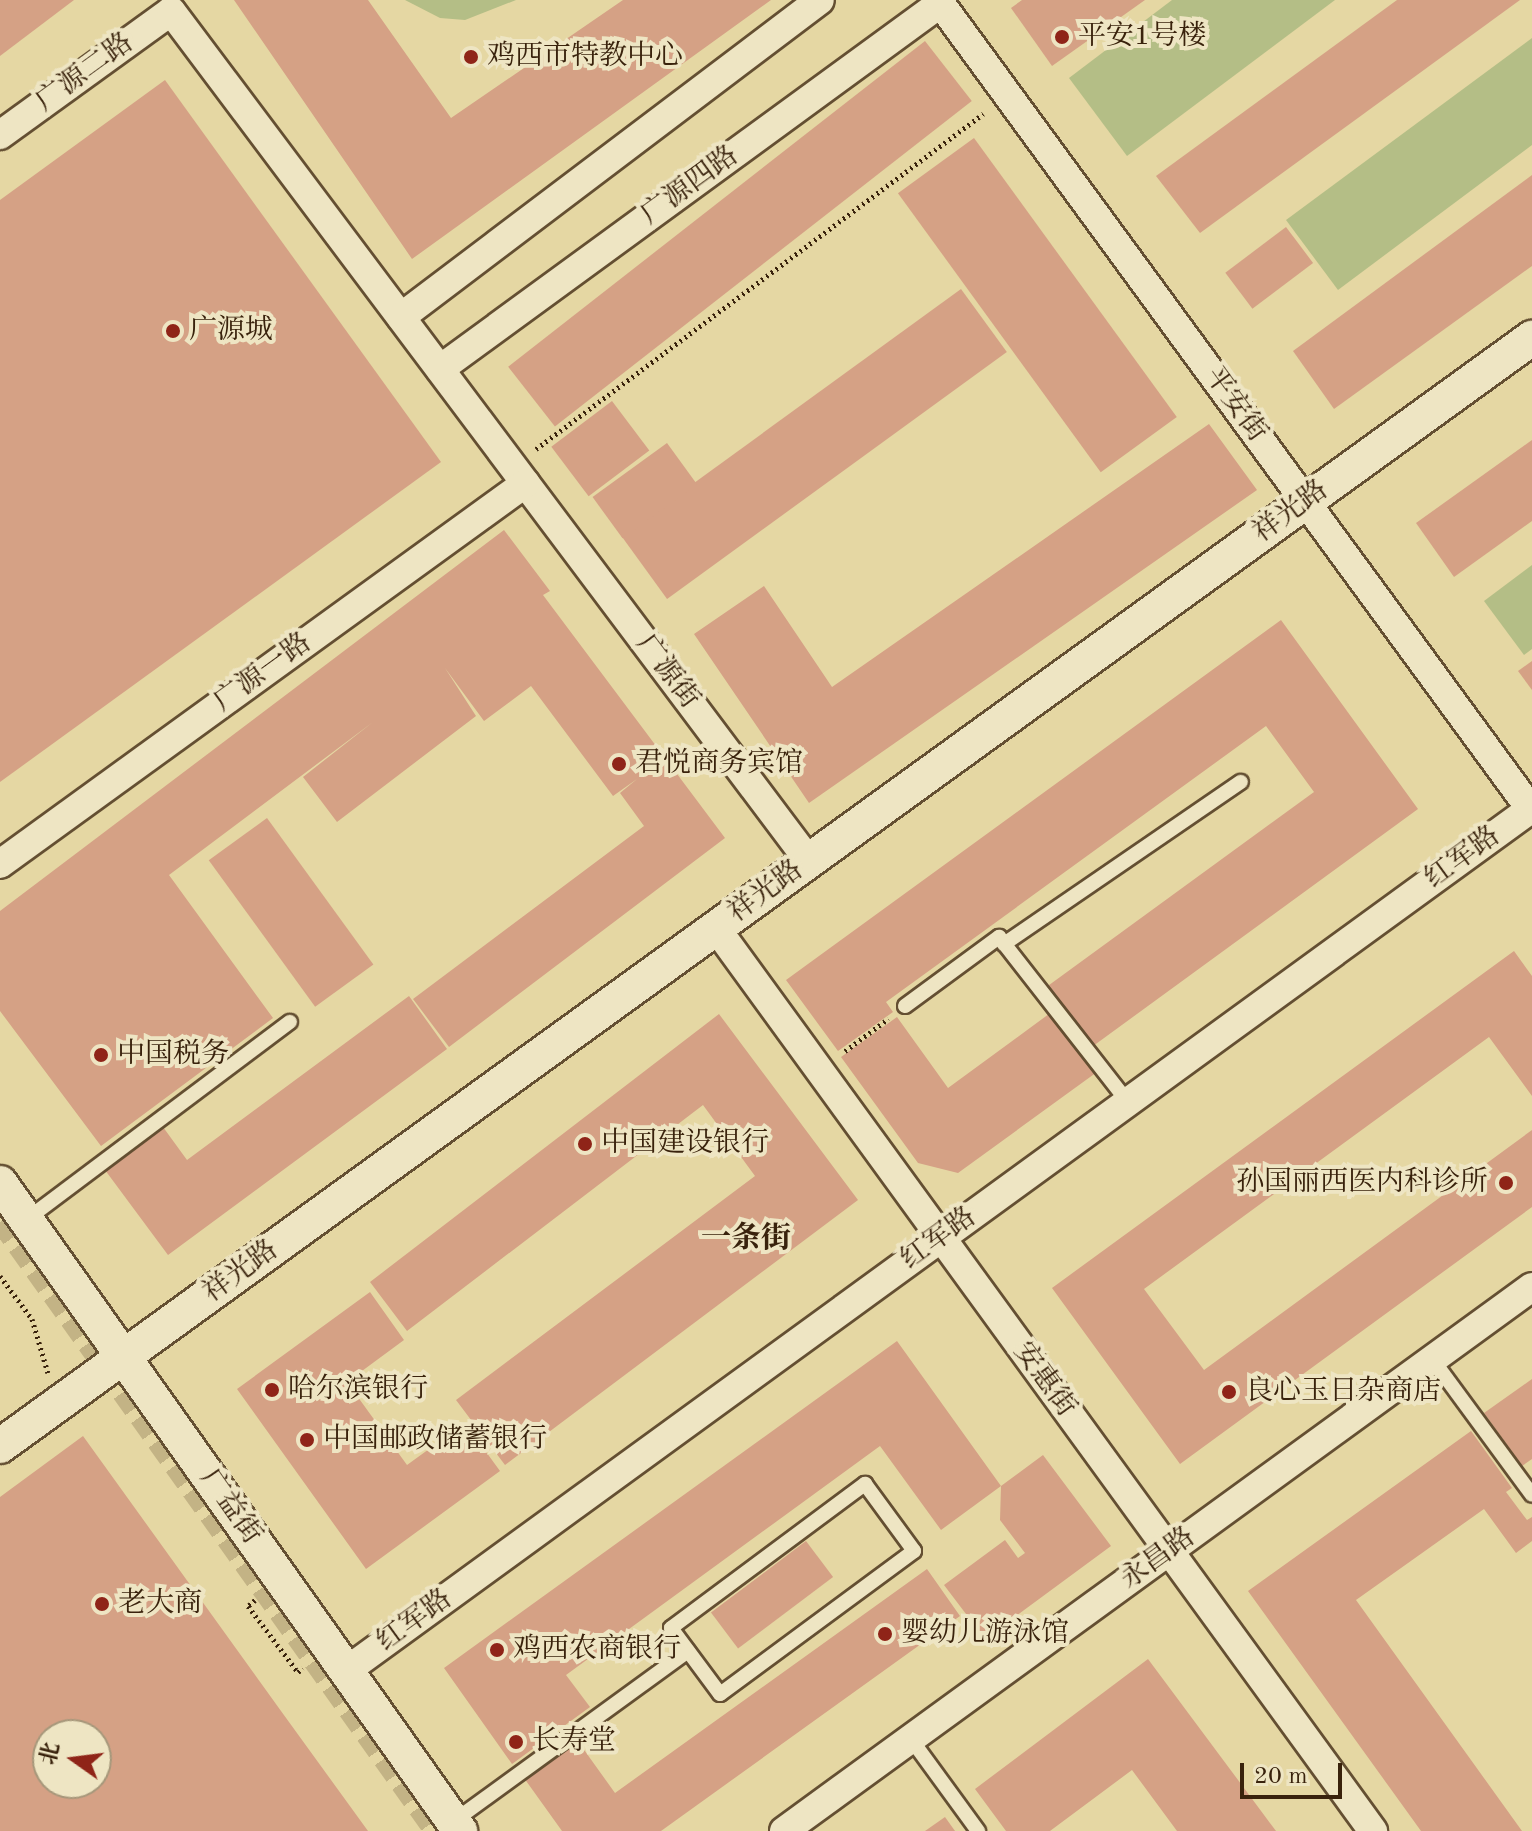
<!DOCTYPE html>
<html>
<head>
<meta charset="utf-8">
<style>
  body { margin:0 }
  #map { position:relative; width:1532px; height:1831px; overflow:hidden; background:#e5d7a3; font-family:"Old Standard TT","Noto Serif SC",serif }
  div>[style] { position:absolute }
  .green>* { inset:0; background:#b4be86 }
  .building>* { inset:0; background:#d5a185; transform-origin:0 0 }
  .pedestrian-tunnel>* { height:20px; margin-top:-10px; transform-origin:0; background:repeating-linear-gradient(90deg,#c3b385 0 20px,transparent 0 30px) }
  .path>* { height:5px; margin-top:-2.5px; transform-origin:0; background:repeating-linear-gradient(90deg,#39220c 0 2px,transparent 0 6px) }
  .roads { filter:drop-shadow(2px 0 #644f32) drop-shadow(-2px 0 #644f32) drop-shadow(0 2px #644f32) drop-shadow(0 -2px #644f32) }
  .service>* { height:14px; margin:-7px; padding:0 7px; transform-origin:7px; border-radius:7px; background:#eee5c3 }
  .minor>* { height:28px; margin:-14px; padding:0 14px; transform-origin:14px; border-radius:14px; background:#eee5c3 }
  .tertiary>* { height:34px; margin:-17px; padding:0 17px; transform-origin:17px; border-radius:17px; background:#eee5c3 }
  .dots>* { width:22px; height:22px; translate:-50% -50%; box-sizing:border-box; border:4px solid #eee5c3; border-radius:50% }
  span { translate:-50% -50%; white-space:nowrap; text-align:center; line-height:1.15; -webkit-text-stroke:8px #eee5c3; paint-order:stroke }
  .poi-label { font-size:28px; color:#39220c }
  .left { translate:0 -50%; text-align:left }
  .right { translate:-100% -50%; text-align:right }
  .street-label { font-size:28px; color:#39220c }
  .neighbourhood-label { font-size:30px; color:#39220c; font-weight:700 }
  .north { position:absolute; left:32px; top:1719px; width:80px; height:80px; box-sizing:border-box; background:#eee5c3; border:2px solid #a6977a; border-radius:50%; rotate:284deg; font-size:22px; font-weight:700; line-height:32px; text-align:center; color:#39220c }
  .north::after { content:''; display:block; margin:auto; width:28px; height:36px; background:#8f2418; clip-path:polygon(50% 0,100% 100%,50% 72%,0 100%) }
  .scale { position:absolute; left:1240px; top:1763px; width:102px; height:36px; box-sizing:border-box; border:4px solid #39220c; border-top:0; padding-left:10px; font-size:24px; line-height:28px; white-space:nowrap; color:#39220c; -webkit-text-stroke:6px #eee5c3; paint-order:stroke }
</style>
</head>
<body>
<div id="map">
  <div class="green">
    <div style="clip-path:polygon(405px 0,516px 0,465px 20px,440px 18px)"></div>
    <div style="clip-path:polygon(1172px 0,1335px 0,1127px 156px,1069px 78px)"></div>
    <div style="clip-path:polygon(1532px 38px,1532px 145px,1338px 290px,1286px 220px)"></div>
    <div style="clip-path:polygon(1532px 565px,1532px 649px,1524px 655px,1484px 601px)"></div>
  </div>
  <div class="building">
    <div style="clip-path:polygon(0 0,74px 0,0 56px)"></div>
    <div style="clip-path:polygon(234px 0,368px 0,451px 118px,623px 0,771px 0,412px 259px)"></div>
    <div style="clip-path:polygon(1022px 0,1145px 0,1052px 66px,1011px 8px)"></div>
    <div style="clip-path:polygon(1397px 0,1520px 0,1200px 233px,1156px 176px)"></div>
    <div style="left:925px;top:41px;width:76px;height:529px;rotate:52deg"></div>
    <div style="clip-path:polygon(165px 80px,441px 462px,0 782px,0 200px)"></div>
    <div style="left:974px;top:138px;width:345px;height:94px;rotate:54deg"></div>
    <div style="clip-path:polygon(1532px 175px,1532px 266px,1334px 409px,1293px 351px)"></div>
    <div style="left:1286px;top:227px;width:45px;height:76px;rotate:53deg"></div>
    <div style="left:961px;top:289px;width:78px;height:420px;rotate:54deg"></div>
    <div style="left:612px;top:401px;width:62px;height:76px;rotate:53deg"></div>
    <div style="clip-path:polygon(1209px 424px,1257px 490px,809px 803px,694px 634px,764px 586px,832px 687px)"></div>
    <div style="clip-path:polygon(1532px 440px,1532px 521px,1454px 577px,1416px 523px)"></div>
    <div style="left:667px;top:443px;width:51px;height:92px;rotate:54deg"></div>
    <div style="clip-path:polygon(504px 530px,550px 591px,543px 595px,725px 838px,449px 1047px,413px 999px,644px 826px,620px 793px,637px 779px,613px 796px,531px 686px,484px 721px,445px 668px,476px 716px,337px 822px,303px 777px,373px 722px,169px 875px,273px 1018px,101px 1146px,0 1011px,0 911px)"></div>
    <div style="clip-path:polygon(1281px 620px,1418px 809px,1089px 1049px,1045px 988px,1314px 792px,1266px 726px,886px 1002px,893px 1012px,838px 1051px,786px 980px)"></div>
    <div style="clip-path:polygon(1532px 661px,1532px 690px,1518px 671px)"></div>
    <div style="left:267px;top:818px;width:181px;height:72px;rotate:54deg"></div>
    <div style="clip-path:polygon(1514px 951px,1532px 976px,1532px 1096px,1489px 1037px,1144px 1289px,1204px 1370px,1532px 1130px,1532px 1207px,1180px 1464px,1052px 1288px)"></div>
    <div style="clip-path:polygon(409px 996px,447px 1049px,168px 1255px,105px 1170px,163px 1127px,187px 1160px)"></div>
    <div style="clip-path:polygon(1053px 1011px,1097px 1072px,958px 1173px,918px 1163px,841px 1057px,897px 1017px,948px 1088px)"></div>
    <div style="clip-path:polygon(719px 1014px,858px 1200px,505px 1465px,456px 1400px,755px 1176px,703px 1105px,407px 1331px,370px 1282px)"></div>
    <div style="clip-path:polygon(370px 1292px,404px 1340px,347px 1382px,407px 1465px,465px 1423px,500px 1471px,366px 1569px,237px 1389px)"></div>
    <div style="clip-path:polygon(897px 1341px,1001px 1486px,941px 1530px,880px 1446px,566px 1675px,590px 1707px,512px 1764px,444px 1668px)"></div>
    <div style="clip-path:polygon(1532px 1379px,1532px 1459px,1522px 1466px,1484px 1413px)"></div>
    <div style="clip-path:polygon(1471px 1431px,1512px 1488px,1506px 1492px,1527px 1520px,1532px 1517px,1532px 1541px,1516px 1553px,1484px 1509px,1356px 1600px,1522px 1831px,1421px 1831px,1248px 1591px)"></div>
    <div style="clip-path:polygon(evenodd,83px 1436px,281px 1711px,368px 1831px,0 1831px,0 1497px,83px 1436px,48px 1735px,96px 1735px,96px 1783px,48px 1783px,48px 1735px)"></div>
    <div style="clip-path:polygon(1043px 1455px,1111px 1546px,985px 1639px,944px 1585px,1005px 1540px,1018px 1558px,1025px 1553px,1000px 1520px,1001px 1486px)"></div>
    <div style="left:806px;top:1541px;width:45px;height:119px;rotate:53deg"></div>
    <div style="clip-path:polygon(927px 1569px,960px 1616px,661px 1831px,562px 1831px,524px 1778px,577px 1740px,615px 1793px)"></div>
    <div style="clip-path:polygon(1148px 1659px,1276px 1831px,1177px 1831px,1132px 1770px,1050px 1831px,1006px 1831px,975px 1789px)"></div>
    <div style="clip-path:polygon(945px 1817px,955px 1831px,925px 1831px)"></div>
  </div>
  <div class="pedestrian-tunnel">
    <div style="left:0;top:1222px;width:748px;rotate:54.52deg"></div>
  </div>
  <div class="path">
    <div style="left:536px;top:449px;width:559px;rotate:-36.85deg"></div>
    <div style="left:845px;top:1051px;width:54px;rotate:-36.7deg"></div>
    <div style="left:0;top:1276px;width:54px;rotate:53.3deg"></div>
    <div style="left:32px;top:1319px;width:56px;rotate:73.5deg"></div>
    <div style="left:255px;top:1600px;width:9px;rotate:139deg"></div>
    <div style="left:248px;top:1606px;width:83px;rotate:52.9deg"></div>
    <div style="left:298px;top:1672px;width:6px;rotate:-39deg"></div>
  </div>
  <div class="roads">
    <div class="service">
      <div style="left:1004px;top:944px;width:287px;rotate:-34.4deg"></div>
      <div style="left:905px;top:1006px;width:117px;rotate:-36.3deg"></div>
      <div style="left:999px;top:937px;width:209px;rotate:52deg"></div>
      <div style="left:26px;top:1220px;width:330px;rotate:-36.9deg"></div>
      <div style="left:1433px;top:1360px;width:167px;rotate:53.7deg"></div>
      <div style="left:865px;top:1484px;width:83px;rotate:53.8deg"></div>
      <div style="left:914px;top:1551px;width:241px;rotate:143.6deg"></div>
      <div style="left:720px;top:1694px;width:82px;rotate:-126.6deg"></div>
      <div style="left:671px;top:1628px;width:242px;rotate:-36.6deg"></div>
      <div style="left:911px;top:1739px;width:114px;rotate:53.9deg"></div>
      <div style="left:454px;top:1821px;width:289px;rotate:-36deg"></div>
    </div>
    <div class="minor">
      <div style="left:938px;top:0;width:1005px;rotate:53.78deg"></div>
      <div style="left:0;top:135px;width:211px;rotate:-35.9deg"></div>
      <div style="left:171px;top:11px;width:1063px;rotate:53.11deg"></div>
      <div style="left:401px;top:317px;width:525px;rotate:-37.11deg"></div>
      <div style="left:440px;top:369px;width:620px;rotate:-36.15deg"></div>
      <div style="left:0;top:864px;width:649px;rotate:-35.92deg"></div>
      <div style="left:716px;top:928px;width:1117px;rotate:53.96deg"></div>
      <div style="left:346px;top:1671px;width:1467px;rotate:-36.04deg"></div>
      <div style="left:784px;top:1831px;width:925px;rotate:-36.03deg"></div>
    </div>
    <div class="tertiary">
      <div style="left:0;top:1183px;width:795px;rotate:54.63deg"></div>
      <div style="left:0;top:1446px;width:1891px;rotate:-35.88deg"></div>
    </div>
  </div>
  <div class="dots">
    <div style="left:1062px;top:37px;background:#8f2418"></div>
    <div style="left:471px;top:57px;background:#8f2418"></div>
    <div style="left:173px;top:331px;background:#8f2418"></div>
    <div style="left:619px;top:764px;background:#8f2418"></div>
    <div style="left:101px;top:1055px;background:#8f2418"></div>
    <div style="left:585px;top:1144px;background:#8f2418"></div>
    <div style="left:1506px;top:1183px;background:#8f2418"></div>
    <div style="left:272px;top:1390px;background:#8f2418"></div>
    <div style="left:1229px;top:1392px;background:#8f2418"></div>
    <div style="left:307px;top:1440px;background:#8f2418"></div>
    <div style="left:102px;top:1604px;background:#8f2418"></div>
    <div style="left:885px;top:1634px;background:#8f2418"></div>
    <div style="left:497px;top:1650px;background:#8f2418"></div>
    <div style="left:516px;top:1742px;background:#8f2418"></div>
  </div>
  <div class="poi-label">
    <span class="left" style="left:1078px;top:37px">平安1号楼</span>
    <span class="left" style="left:487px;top:57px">鸡西市特教中心</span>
    <span class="left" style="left:189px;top:331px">广源城</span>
    <span class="left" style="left:635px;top:764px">君悦商务宾馆</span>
    <span class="left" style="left:117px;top:1055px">中国税务</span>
    <span class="left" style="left:601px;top:1144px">中国建设银行</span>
    <span class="right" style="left:1488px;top:1183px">孙国丽西医内科诊所</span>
    <span class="left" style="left:288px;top:1390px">哈尔滨银行</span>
    <span class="left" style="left:1245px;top:1392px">良心玉日杂商店</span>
    <span class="left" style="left:323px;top:1440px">中国邮政储蓄银行</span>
    <span class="left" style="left:118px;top:1604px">老大商</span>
    <span class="left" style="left:901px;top:1634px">婴幼儿游泳馆</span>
    <span class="left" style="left:513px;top:1650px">鸡西农商银行</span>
    <span class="left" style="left:532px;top:1742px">长寿堂</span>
  </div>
  <div class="street-label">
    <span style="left:85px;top:73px;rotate:-36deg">广源二路</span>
    <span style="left:690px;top:186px;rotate:-36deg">广源四路</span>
    <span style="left:1235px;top:405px;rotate:54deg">平安街</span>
    <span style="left:1291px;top:512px;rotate:-36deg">祥光路</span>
    <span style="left:667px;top:672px;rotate:53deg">广源街</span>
    <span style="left:263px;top:673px;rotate:-36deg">广源一路</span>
    <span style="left:1463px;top:858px;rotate:-36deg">红军路</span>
    <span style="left:766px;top:892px;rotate:-36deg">祥光路</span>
    <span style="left:939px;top:1239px;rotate:-36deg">红军路</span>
    <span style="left:241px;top:1272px;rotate:-36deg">祥光路</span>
    <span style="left:1044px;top:1380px;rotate:54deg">安惠街</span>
    <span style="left:230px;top:1507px;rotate:55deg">广益街</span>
    <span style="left:1158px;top:1559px;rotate:-36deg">永昌路</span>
    <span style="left:415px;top:1621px;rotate:-36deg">红军路</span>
  </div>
  <div class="neighbourhood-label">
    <span style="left:746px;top:1239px">一条街</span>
  </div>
  <div class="north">北</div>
  <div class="scale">20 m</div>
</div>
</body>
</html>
